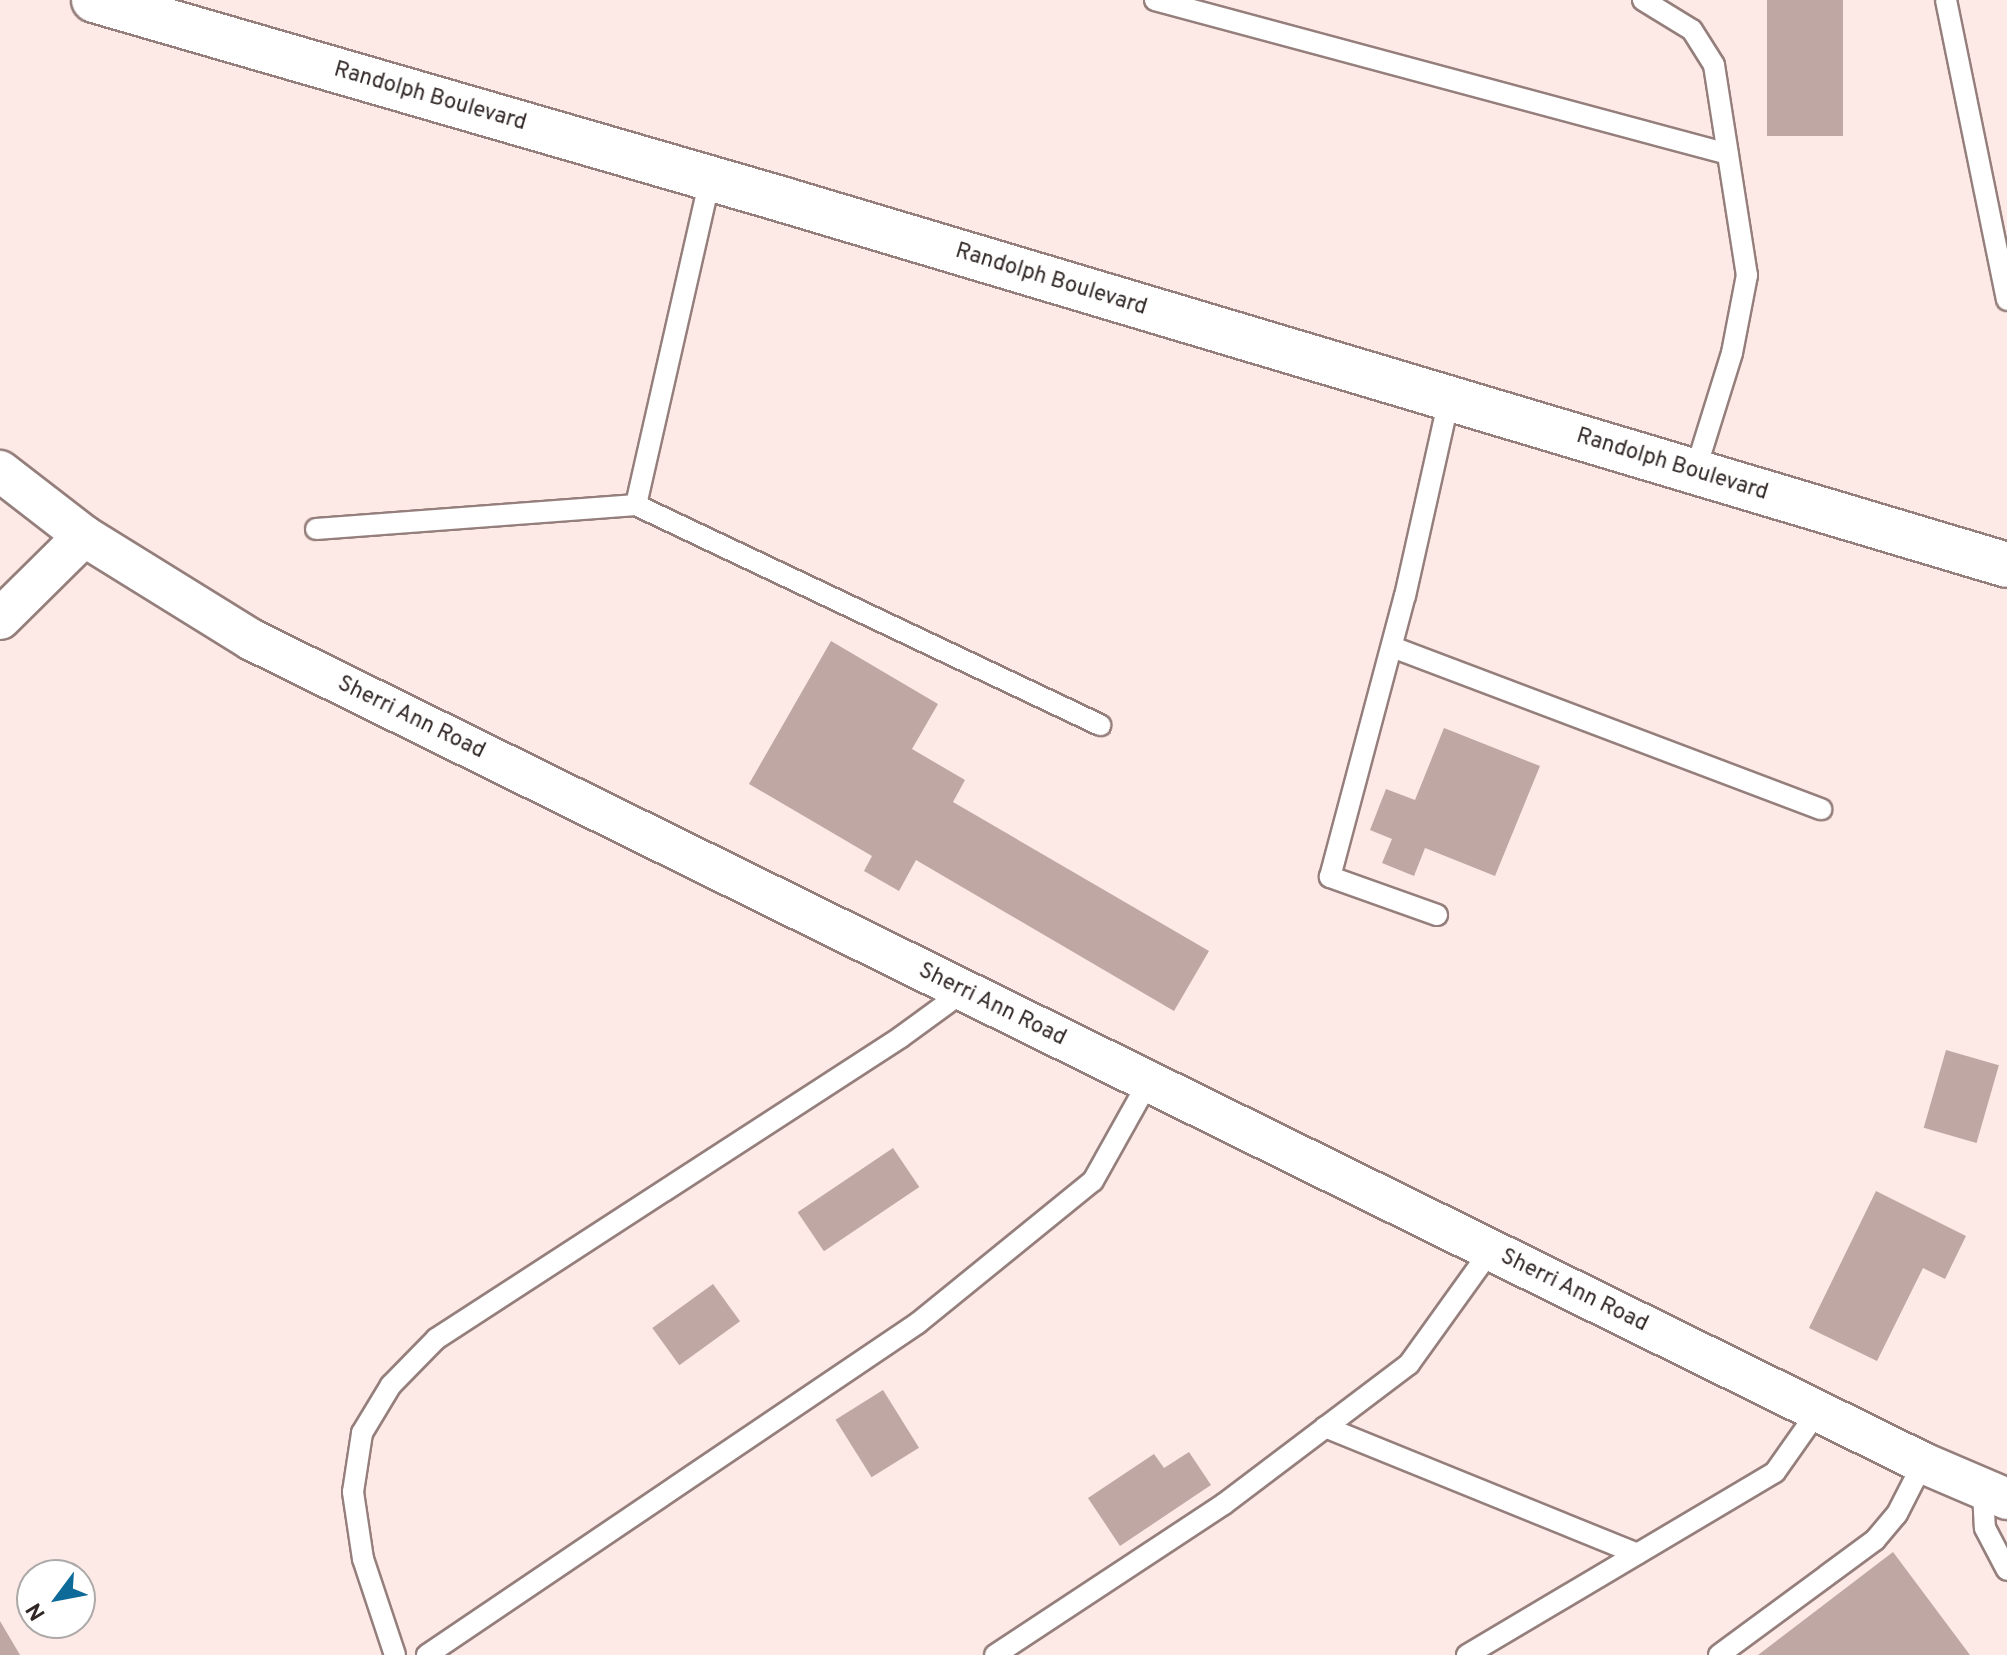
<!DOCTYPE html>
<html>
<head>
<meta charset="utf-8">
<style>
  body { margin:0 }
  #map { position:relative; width:2007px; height:1655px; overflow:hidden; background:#fde9e5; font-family:Overpass,sans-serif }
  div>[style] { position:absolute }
  .building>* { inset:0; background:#bfa8a4; transform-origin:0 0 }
  .roads { filter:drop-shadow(2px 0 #957f7c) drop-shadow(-2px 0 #957f7c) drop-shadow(0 2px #957f7c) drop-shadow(0 -2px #957f7c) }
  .lane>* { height:20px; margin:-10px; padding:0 10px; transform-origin:10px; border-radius:10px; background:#fff }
  .street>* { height:40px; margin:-20px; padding:0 20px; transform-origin:20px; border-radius:20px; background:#fff }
  .secondary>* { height:44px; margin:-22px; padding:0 22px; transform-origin:22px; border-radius:22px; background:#fff }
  span { translate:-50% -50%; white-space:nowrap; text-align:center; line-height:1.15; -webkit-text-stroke:7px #fff; paint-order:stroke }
  .street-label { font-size:22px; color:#302725 }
  .north { position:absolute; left:16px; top:1559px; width:80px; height:80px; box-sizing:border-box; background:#fff; border:2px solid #aca9a8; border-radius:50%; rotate:238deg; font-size:22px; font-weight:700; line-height:32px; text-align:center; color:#302725 }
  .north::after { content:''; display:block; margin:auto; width:28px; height:36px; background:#0e6a99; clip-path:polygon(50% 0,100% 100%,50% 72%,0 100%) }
</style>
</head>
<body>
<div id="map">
  <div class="building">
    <div style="left:1767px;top:0;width:76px;height:136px"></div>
    <div style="clip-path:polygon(831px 641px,938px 704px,912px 749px,965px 780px,953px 802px,1209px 951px,1174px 1011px,916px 860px,899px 891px,864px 871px,872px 856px,749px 784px)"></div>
    <div style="clip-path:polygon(1444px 728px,1540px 766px,1495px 876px,1425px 848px,1414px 876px,1382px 863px,1392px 839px,1370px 830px,1386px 789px,1415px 800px)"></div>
    <div style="left:1946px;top:1050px;width:55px;height:81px;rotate:16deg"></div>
    <div style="left:893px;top:1148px;width:47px;height:115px;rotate:56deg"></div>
    <div style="clip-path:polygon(1876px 1191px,1966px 1236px,1945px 1279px,1923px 1268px,1877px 1361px,1809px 1328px)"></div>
    <div style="left:713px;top:1284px;width:46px;height:75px;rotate:54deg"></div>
    <div style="left:883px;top:1390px;width:68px;height:56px;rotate:58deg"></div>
    <div style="clip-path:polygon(1189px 1452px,1211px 1485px,1120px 1546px,1088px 1498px,1154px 1454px,1164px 1468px)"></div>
    <div style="clip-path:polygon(1893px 1552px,1970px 1655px,1758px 1655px)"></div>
    <div style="clip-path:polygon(0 1621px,20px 1655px,0 1655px)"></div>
  </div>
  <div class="roads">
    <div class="lane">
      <div style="left:1155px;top:0;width:593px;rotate:15.04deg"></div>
      <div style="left:1643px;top:0;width:57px;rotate:31.5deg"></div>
      <div style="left:1692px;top:30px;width:41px;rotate:57.8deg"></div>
      <div style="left:1714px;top:65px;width:213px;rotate:81.1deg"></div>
      <div style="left:1747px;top:275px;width:79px;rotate:100.9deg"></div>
      <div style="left:1732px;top:353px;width:125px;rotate:107.3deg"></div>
      <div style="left:1946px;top:0;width:306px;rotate:78.5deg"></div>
      <div style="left:710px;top:179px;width:334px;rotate:102.8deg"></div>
      <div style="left:636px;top:505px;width:514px;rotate:25.37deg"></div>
      <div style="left:316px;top:529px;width:321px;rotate:-4.3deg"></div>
      <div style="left:1392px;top:647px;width:459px;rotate:20.7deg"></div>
      <div style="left:1437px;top:915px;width:114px;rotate:-160.4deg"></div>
      <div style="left:1330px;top:877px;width:291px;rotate:-75.1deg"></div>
      <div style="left:1405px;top:596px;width:202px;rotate:-77.4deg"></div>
      <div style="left:1325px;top:1427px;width:337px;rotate:22.1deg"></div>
      <div style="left:1983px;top:1492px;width:36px;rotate:87deg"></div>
      <div style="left:1985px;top:1528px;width:47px;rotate:62.4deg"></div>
      <div style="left:395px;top:1655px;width:101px;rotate:-108.4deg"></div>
      <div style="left:363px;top:1559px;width:68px;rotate:-98.5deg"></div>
      <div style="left:353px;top:1492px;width:60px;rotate:-81.3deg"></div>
      <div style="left:362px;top:1433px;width:56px;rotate:-58.9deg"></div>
      <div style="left:391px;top:1385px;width:64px;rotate:-45.6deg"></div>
      <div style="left:436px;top:1339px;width:554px;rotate:-33deg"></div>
      <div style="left:901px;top:1037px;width:78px;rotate:-36.1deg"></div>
      <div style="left:427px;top:1655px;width:593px;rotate:-34.07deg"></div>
      <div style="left:918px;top:1323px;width:225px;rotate:-39.1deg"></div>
      <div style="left:1093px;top:1181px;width:115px;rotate:-60.8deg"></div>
      <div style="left:995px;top:1655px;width:274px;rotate:-33.4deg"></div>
      <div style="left:1224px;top:1504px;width:232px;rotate:-37.1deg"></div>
      <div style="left:1409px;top:1364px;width:140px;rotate:-54.3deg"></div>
      <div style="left:1467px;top:1655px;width:358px;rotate:-30.7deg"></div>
      <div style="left:1775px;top:1472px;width:75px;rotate:-54.8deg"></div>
      <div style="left:1719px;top:1655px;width:194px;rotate:-36.4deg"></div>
      <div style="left:1875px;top:1540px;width:34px;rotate:-50deg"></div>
      <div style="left:1897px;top:1514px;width:57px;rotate:-63deg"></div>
    </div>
    <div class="street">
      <div style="left:0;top:471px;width:106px;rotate:37.7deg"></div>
      <div style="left:84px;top:536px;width:198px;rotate:31.8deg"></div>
      <div style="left:252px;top:640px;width:1863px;rotate:26.22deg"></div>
      <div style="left:1923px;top:1463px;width:91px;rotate:23.2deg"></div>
      <div style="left:0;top:619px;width:118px;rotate:-44.7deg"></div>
    </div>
    <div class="secondary">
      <div style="left:94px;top:0;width:715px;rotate:16.15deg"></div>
      <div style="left:781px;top:199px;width:1279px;rotate:16.62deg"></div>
    </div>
  </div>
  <div class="street-label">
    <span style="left:430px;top:97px;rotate:16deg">Randolph Boulevard</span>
    <span style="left:1051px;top:280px;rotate:17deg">Randolph Boulevard</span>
    <span style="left:1672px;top:465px;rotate:17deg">Randolph Boulevard</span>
    <span style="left:411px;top:718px;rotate:26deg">Sherri Ann Road</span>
    <span style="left:992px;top:1005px;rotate:26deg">Sherri Ann Road</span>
    <span style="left:1574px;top:1291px;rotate:26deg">Sherri Ann Road</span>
  </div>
  <div class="north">N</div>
</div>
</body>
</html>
